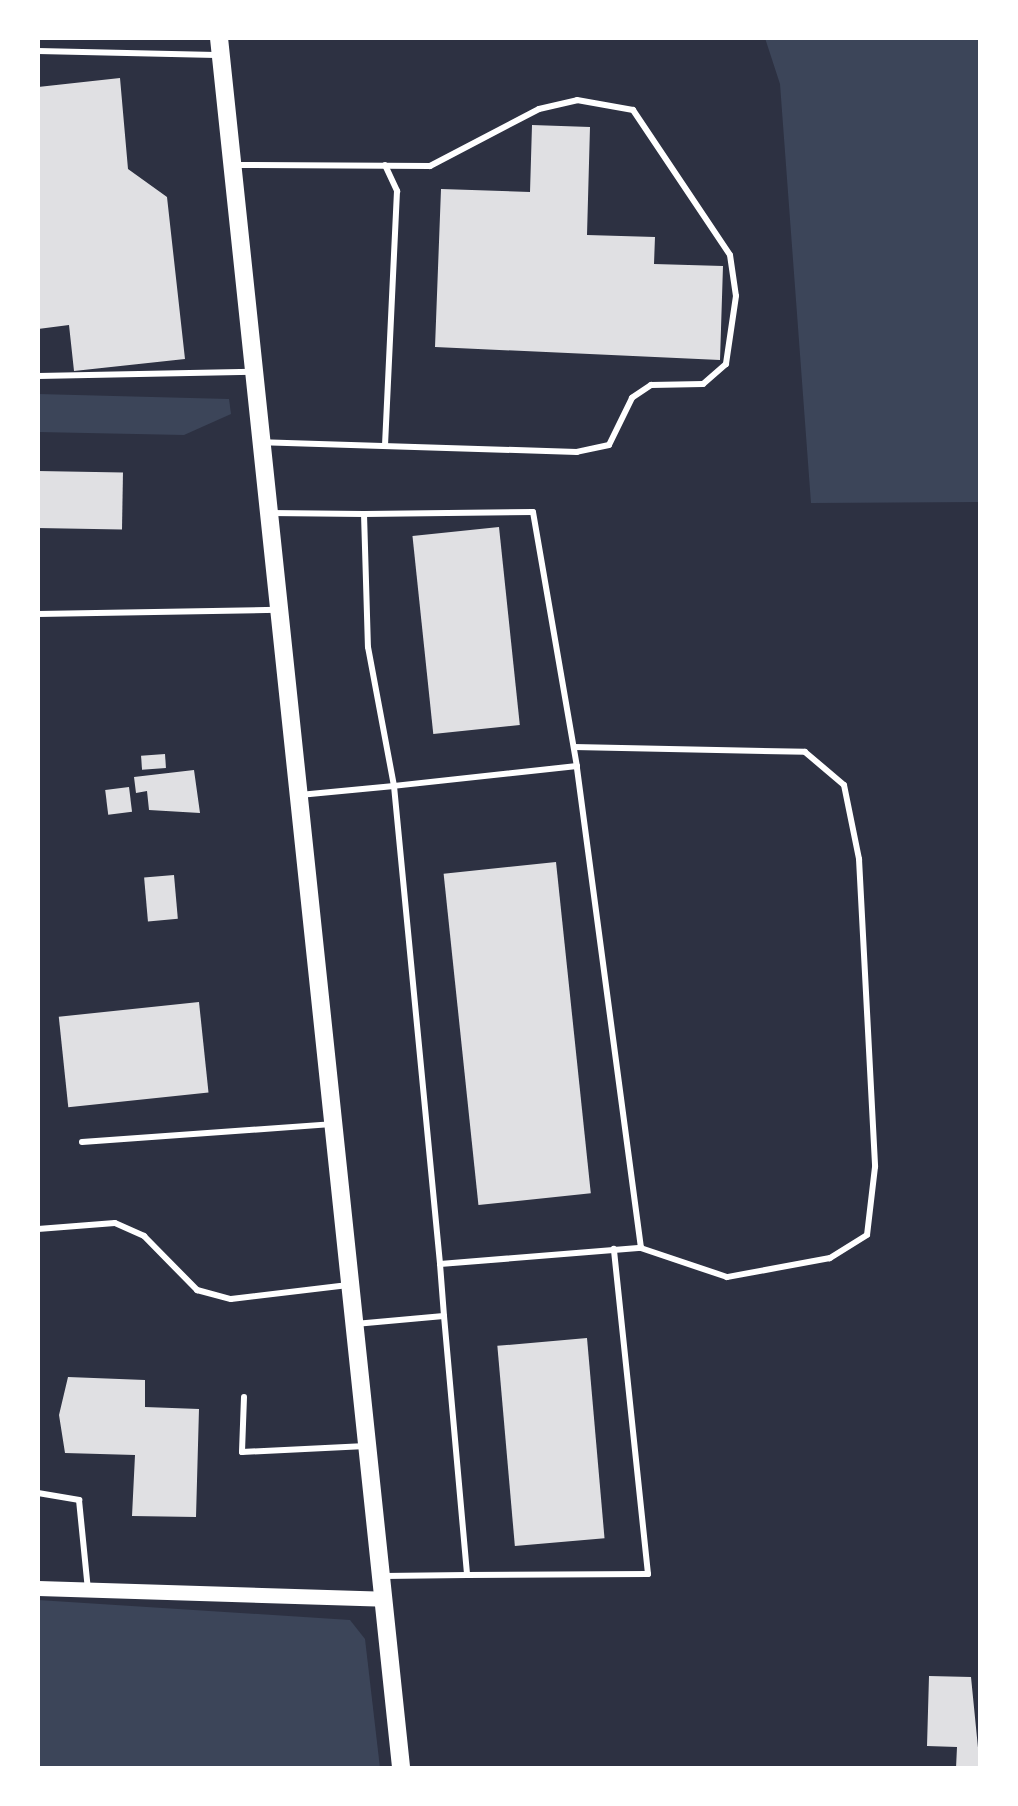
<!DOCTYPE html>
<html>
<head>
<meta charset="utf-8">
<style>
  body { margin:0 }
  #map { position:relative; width:1018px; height:1806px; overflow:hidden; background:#2d3142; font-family:Signika,sans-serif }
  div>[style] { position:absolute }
  .green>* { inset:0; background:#3c4559 }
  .building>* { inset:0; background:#e0e0e3; transform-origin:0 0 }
  .service>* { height:6px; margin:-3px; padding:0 3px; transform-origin:3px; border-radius:3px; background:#fff }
  .tertiary>* { height:15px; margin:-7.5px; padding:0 7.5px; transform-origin:7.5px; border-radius:7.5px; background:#fff }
  .secondary>* { height:18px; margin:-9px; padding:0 9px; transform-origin:9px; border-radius:9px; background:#fff }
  span { translate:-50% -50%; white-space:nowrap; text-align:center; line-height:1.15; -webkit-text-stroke:9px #fff; paint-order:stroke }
  .frame { position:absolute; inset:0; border:40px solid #fff; pointer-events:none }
</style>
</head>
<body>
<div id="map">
  <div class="green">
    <div style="clip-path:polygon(765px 38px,980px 38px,980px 502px,811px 503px,780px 84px)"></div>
    <div style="clip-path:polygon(38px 394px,229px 399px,231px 414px,184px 435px,38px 432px)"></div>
    <div style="clip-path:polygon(38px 1600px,350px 1620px,365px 1639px,380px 1768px,38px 1768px)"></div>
  </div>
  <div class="building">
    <div style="clip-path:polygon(120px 78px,128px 169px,167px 197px,185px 359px,74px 371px,69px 325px,38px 329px,38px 87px)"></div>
    <div style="clip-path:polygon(532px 125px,590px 127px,587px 235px,655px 237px,654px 264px,723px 266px,720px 360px,435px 347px,441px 189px,530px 192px)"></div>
    <div style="left:38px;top:471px;width:85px;height:57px;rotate:1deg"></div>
    <div style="left:499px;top:527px;width:199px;height:87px;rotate:84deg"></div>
    <div style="left:165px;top:754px;width:14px;height:24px;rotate:86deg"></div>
    <div style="clip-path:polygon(194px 770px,200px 813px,149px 810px,147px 791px,136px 793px,134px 777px)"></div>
    <div style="left:129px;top:787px;width:25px;height:24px;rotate:83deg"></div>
    <div style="left:556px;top:862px;width:333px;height:113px;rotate:84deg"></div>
    <div style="left:174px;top:875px;width:44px;height:30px;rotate:85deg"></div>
    <div style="left:199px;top:1002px;width:91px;height:141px;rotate:84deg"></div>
    <div style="left:587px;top:1338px;width:201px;height:90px;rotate:85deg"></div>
    <div style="clip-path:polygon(68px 1377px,145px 1380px,145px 1407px,199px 1409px,196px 1517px,132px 1516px,135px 1455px,65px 1453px,59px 1415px)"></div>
    <div style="clip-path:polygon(929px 1676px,971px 1677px,980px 1768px,956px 1768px,957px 1747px,927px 1746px)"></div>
  </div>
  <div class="service">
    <div style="left:38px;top:51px;width:178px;rotate:1.3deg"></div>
    <div style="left:234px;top:165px;width:196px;rotate:0.3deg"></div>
    <div style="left:430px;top:166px;width:123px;rotate:-27.6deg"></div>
    <div style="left:539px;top:109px;width:39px;rotate:-13deg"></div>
    <div style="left:577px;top:100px;width:57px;rotate:10.1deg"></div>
    <div style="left:633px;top:110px;width:174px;rotate:56.2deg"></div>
    <div style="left:730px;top:255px;width:41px;rotate:81.7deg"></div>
    <div style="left:736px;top:296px;width:69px;rotate:98.4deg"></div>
    <div style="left:726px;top:364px;width:30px;rotate:139deg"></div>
    <div style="left:703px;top:384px;width:52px;rotate:178.9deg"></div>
    <div style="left:651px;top:385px;width:23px;rotate:146deg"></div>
    <div style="left:632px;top:398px;width:52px;rotate:116.1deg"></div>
    <div style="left:609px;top:445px;width:33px;rotate:168deg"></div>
    <div style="left:577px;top:452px;width:314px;rotate:-178.2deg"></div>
    <div style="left:385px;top:165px;width:29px;rotate:65deg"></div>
    <div style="left:397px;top:191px;width:254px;rotate:92.7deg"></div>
    <div style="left:38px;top:376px;width:215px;rotate:-1.1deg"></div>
    <div style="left:270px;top:513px;width:94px;rotate:0.6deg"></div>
    <div style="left:364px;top:514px;width:133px;rotate:88.3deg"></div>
    <div style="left:368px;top:647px;width:141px;rotate:79.4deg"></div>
    <div style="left:394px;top:786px;width:480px;rotate:84.5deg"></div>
    <div style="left:440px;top:1264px;width:202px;rotate:-4.6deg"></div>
    <div style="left:641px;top:1248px;width:486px;rotate:-97.6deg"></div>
    <div style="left:577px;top:766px;width:184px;rotate:173.8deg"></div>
    <div style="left:394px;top:786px;width:95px;rotate:174.6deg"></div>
    <div style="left:364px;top:514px;width:169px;rotate:-0.7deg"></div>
    <div style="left:533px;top:512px;width:258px;rotate:80.2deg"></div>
    <div style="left:38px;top:614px;width:240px;rotate:-1deg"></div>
    <div style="left:574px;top:747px;width:231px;rotate:1.2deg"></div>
    <div style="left:805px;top:752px;width:51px;rotate:40.2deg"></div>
    <div style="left:844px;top:785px;width:76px;rotate:78.5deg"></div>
    <div style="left:859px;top:859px;width:308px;rotate:87deg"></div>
    <div style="left:875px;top:1167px;width:68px;rotate:96.7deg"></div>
    <div style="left:867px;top:1235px;width:44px;rotate:148.1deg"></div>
    <div style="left:830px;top:1258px;width:105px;rotate:169.5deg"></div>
    <div style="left:727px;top:1277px;width:91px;rotate:-161.4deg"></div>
    <div style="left:82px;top:1142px;width:250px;rotate:-4.1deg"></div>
    <div style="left:38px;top:1229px;width:77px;rotate:-4.5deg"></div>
    <div style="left:115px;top:1223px;width:32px;rotate:24deg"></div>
    <div style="left:144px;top:1236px;width:76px;rotate:45.5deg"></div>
    <div style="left:197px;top:1290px;width:35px;rotate:15deg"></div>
    <div style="left:231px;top:1299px;width:118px;rotate:-6.8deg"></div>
    <div style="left:440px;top:1264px;width:52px;rotate:85.6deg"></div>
    <div style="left:355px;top:1324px;width:89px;rotate:-5.1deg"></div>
    <div style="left:444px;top:1316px;width:260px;rotate:84.9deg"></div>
    <div style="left:467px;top:1575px;width:84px;rotate:179.3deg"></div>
    <div style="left:244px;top:1397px;width:55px;rotate:92.1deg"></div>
    <div style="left:242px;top:1452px;width:124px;rotate:-2.8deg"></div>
    <div style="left:38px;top:1493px;width:42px;rotate:9.7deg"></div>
    <div style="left:79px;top:1500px;width:90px;rotate:84.3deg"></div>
    <div style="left:467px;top:1575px;width:181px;rotate:-0.3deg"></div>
    <div style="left:648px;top:1574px;width:327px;rotate:-96deg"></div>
  </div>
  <div class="tertiary">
    <div style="left:38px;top:1588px;width:346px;rotate:1.8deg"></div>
  </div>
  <div class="secondary">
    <div style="left:219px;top:38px;width:1740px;rotate:83.99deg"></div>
  </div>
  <div class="frame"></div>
</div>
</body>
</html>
